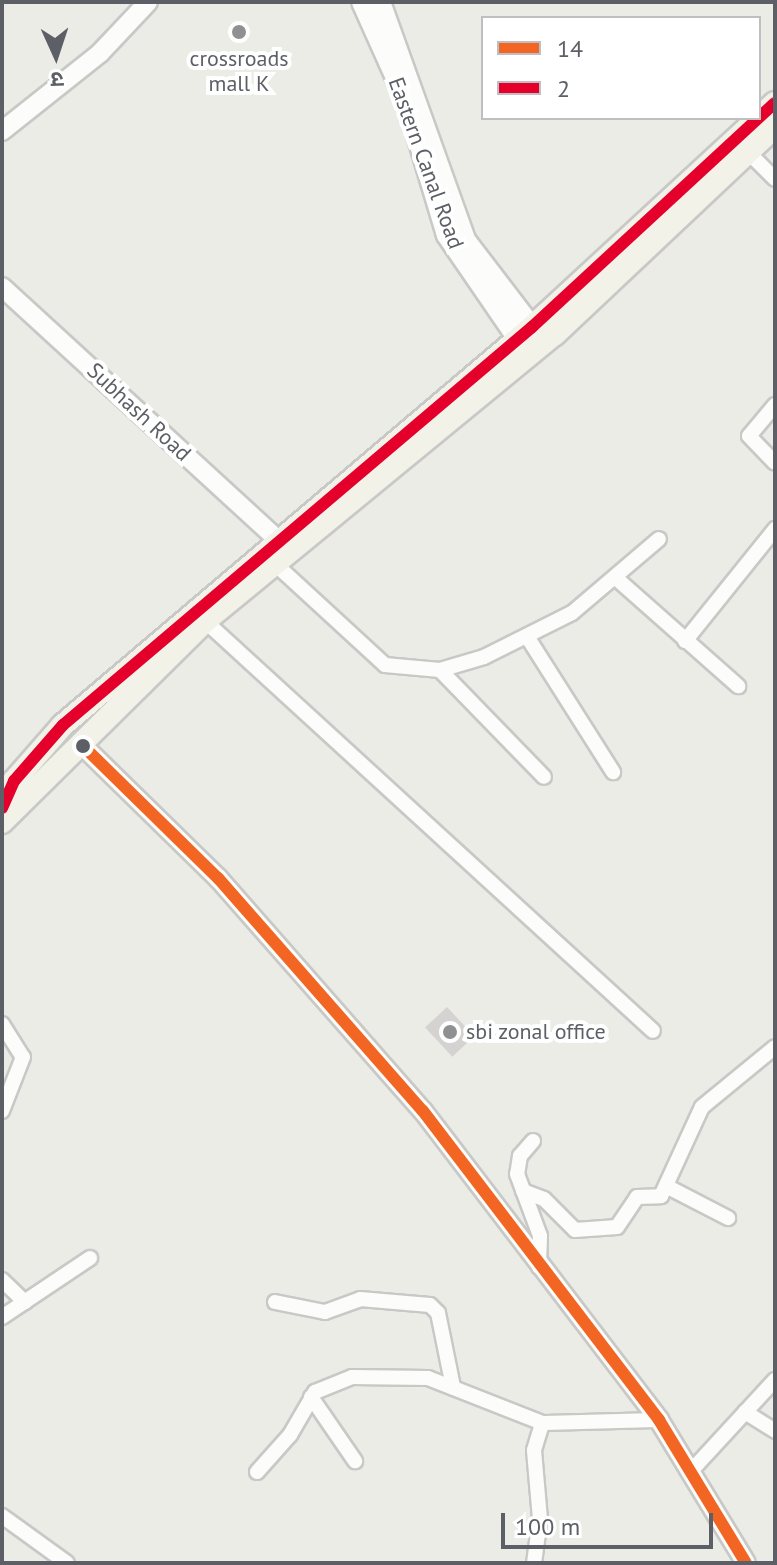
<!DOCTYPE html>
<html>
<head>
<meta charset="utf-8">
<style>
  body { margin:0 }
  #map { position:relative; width:777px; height:1565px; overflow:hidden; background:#ecece7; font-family:"PT Sans","Noto Sans Devanagari",sans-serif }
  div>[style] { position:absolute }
  .building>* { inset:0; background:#d4d3d1; transform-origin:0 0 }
  .roads { filter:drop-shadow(2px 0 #c8c9c7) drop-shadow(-2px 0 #c8c9c7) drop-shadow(0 2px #c8c9c7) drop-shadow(0 -2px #c8c9c7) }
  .minor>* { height:14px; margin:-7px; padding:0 7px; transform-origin:7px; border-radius:7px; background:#fcfcfb }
  .tertiary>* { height:18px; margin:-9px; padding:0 9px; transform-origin:9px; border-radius:9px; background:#fcfcfb }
  .secondary>* { height:20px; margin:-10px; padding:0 10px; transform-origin:10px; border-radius:10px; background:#fcfcfb }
  .primary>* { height:22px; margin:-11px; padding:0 11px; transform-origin:11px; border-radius:11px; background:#f3f2e8 }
  .bus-1>* { height:12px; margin:-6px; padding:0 6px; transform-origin:6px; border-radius:6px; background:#f26522 }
  .bus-2>* { height:12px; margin:-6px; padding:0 6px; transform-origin:6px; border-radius:6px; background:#e4002b }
  .dots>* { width:22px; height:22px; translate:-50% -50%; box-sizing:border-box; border:4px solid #fff; border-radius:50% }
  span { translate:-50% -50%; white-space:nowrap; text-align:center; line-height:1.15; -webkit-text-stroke:8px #fff; paint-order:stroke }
  .poi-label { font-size:22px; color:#5c5f65 }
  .left { translate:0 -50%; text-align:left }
  .street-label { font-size:22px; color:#5c5f65 }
  .frame { position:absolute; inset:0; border:4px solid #5c5f65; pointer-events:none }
  .legend { position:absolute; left:481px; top:16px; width:280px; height:104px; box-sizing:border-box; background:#fff; border:2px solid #bebfc1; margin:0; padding:10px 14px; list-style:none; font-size:24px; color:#5c5f65 }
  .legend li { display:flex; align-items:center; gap:16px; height:40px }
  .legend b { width:40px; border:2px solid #bebfc1 }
  .north { position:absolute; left:16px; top:16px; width:80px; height:80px; -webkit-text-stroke:6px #fff; paint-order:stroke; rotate:177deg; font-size:22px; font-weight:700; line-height:32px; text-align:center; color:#5c5f65 }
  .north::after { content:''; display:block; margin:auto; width:28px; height:36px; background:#5c5f65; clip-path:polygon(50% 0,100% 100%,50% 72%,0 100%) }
  .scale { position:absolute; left:501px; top:1513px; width:212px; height:36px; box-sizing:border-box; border:4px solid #5c5f65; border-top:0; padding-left:10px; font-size:24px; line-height:28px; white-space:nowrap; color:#5c5f65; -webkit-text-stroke:6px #fff; paint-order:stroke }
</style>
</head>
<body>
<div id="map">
  <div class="building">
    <div style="left:447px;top:1007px;width:40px;height:30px;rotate:47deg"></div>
  </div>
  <div class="roads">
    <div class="minor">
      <div style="left:748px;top:152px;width:38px;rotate:45deg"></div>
      <div style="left:775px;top:405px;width:40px;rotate:130deg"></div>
      <div style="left:749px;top:436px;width:37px;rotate:46deg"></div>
      <div style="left:273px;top:562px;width:152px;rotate:42.6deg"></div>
      <div style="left:385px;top:665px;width:55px;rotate:5.2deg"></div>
      <div style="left:440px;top:670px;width:46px;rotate:-16.5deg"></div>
      <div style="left:484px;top:657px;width:98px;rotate:-26.6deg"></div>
      <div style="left:572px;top:613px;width:114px;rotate:-40.4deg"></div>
      <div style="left:617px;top:579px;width:162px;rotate:41.5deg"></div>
      <div style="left:205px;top:621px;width:607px;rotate:42.46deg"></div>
      <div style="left:528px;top:638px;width:159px;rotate:57.6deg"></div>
      <div style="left:685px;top:641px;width:144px;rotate:-51.2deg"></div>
      <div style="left:440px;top:670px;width:149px;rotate:45.8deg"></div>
      <div style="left:2px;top:1024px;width:39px;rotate:58deg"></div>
      <div style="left:23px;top:1057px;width:58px;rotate:111.3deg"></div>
      <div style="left:533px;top:1141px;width:20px;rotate:131deg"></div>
      <div style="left:520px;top:1156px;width:18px;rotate:99deg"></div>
      <div style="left:517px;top:1174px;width:66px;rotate:69.6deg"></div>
      <div style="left:540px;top:1236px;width:31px;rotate:92deg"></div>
      <div style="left:666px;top:1186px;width:70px;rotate:27.3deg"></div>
      <div style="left:523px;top:1191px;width:22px;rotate:21deg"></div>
      <div style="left:544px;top:1199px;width:44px;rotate:45deg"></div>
      <div style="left:575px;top:1230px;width:42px;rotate:-4.1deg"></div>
      <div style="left:617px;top:1227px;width:36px;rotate:-56deg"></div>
      <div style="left:637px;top:1197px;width:24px;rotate:-2deg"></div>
      <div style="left:661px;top:1196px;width:98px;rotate:-65.3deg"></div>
      <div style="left:702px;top:1107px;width:94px;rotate:-39.4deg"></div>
      <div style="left:2px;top:1280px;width:32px;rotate:44deg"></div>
      <div style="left:275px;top:1302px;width:51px;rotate:11.3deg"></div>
      <div style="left:325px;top:1312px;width:37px;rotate:-20deg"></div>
      <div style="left:360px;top:1299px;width:70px;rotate:4.9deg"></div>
      <div style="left:430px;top:1305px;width:11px;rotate:45deg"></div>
      <div style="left:438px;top:1313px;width:76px;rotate:78.5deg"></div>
      <div style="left:2px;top:1317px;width:106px;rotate:-33.8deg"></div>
      <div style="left:311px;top:1397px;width:78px;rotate:55.5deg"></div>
      <div style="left:745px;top:1412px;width:36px;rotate:32deg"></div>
      <div style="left:691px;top:1471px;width:124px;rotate:-47.3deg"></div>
      <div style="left:257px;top:1472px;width:50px;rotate:-48.3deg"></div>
      <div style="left:290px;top:1435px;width:50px;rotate:-59.8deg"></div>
      <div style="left:315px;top:1392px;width:40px;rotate:-22deg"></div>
      <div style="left:352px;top:1377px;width:76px;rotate:0.8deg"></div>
      <div style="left:428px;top:1378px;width:123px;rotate:21.5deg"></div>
      <div style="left:2px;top:1516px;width:80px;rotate:35.9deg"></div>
      <div style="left:534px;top:1563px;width:44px;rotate:-82.2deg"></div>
      <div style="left:540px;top:1519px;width:69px;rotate:-95deg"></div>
      <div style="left:534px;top:1450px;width:28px;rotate:-73deg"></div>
      <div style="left:542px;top:1423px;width:117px;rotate:-1.5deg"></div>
    </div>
    <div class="tertiary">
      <div style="left:2px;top:131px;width:125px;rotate:-38.5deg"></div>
      <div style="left:100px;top:53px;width:70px;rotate:-46.7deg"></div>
      <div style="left:2px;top:287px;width:372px;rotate:42.5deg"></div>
      <div style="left:83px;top:746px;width:189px;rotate:44.4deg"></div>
      <div style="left:218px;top:878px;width:310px;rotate:48.7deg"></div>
      <div style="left:423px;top:1111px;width:389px;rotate:52.6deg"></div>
      <div style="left:659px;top:1420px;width:167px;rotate:58.7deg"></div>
    </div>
    <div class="secondary">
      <div style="left:362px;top:2px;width:110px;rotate:65.8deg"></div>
      <div style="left:407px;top:102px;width:139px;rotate:73.3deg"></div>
      <div style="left:447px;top:235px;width:142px;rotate:55.6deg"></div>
      <div style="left:380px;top:2px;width:253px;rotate:70.3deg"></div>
      <div style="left:465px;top:240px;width:123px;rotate:52.6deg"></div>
    </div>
    <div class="primary">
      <div style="left:2px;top:808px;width:30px;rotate:-66deg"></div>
      <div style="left:14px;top:781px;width:74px;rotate:-48.8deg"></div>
      <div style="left:63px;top:725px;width:615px;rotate:-40.32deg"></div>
      <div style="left:532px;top:327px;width:330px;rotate:-42.7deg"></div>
      <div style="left:2px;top:822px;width:286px;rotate:-44.7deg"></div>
      <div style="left:205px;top:621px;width:453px;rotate:-39.4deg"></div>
      <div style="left:555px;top:334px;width:302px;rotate:-43.3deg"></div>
    </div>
  </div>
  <div class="bus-1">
    <div style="left:83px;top:746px;width:189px;rotate:44.4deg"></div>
    <div style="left:218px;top:878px;width:310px;rotate:48.7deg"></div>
    <div style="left:423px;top:1111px;width:389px;rotate:52.6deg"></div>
    <div style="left:659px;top:1420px;width:167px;rotate:58.7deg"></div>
  </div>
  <div class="bus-2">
    <div style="left:2px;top:808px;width:30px;rotate:-66deg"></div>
    <div style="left:14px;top:781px;width:74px;rotate:-48.8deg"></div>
    <div style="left:63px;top:725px;width:615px;rotate:-40.32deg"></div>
    <div style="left:532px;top:327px;width:330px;rotate:-42.7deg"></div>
  </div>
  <div class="dots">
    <div style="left:239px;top:32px;background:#8e9092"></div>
    <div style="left:83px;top:746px;background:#5c5f65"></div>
    <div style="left:450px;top:1032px;background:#8e9092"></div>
  </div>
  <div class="poi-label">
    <span style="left:239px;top:71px">crossroads<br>mall K</span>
    <span class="left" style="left:466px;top:1032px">sbi zonal office</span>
  </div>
  <div class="street-label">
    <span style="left:426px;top:163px;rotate:70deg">Eastern Canal Road</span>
    <span style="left:139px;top:412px;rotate:43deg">Subhash Road</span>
  </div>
  <div class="frame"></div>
  <ul class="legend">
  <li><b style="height:10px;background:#f26522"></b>14</li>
  <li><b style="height:10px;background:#e4002b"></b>2</li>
  </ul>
  <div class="north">उ</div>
  <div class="scale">100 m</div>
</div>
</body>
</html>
